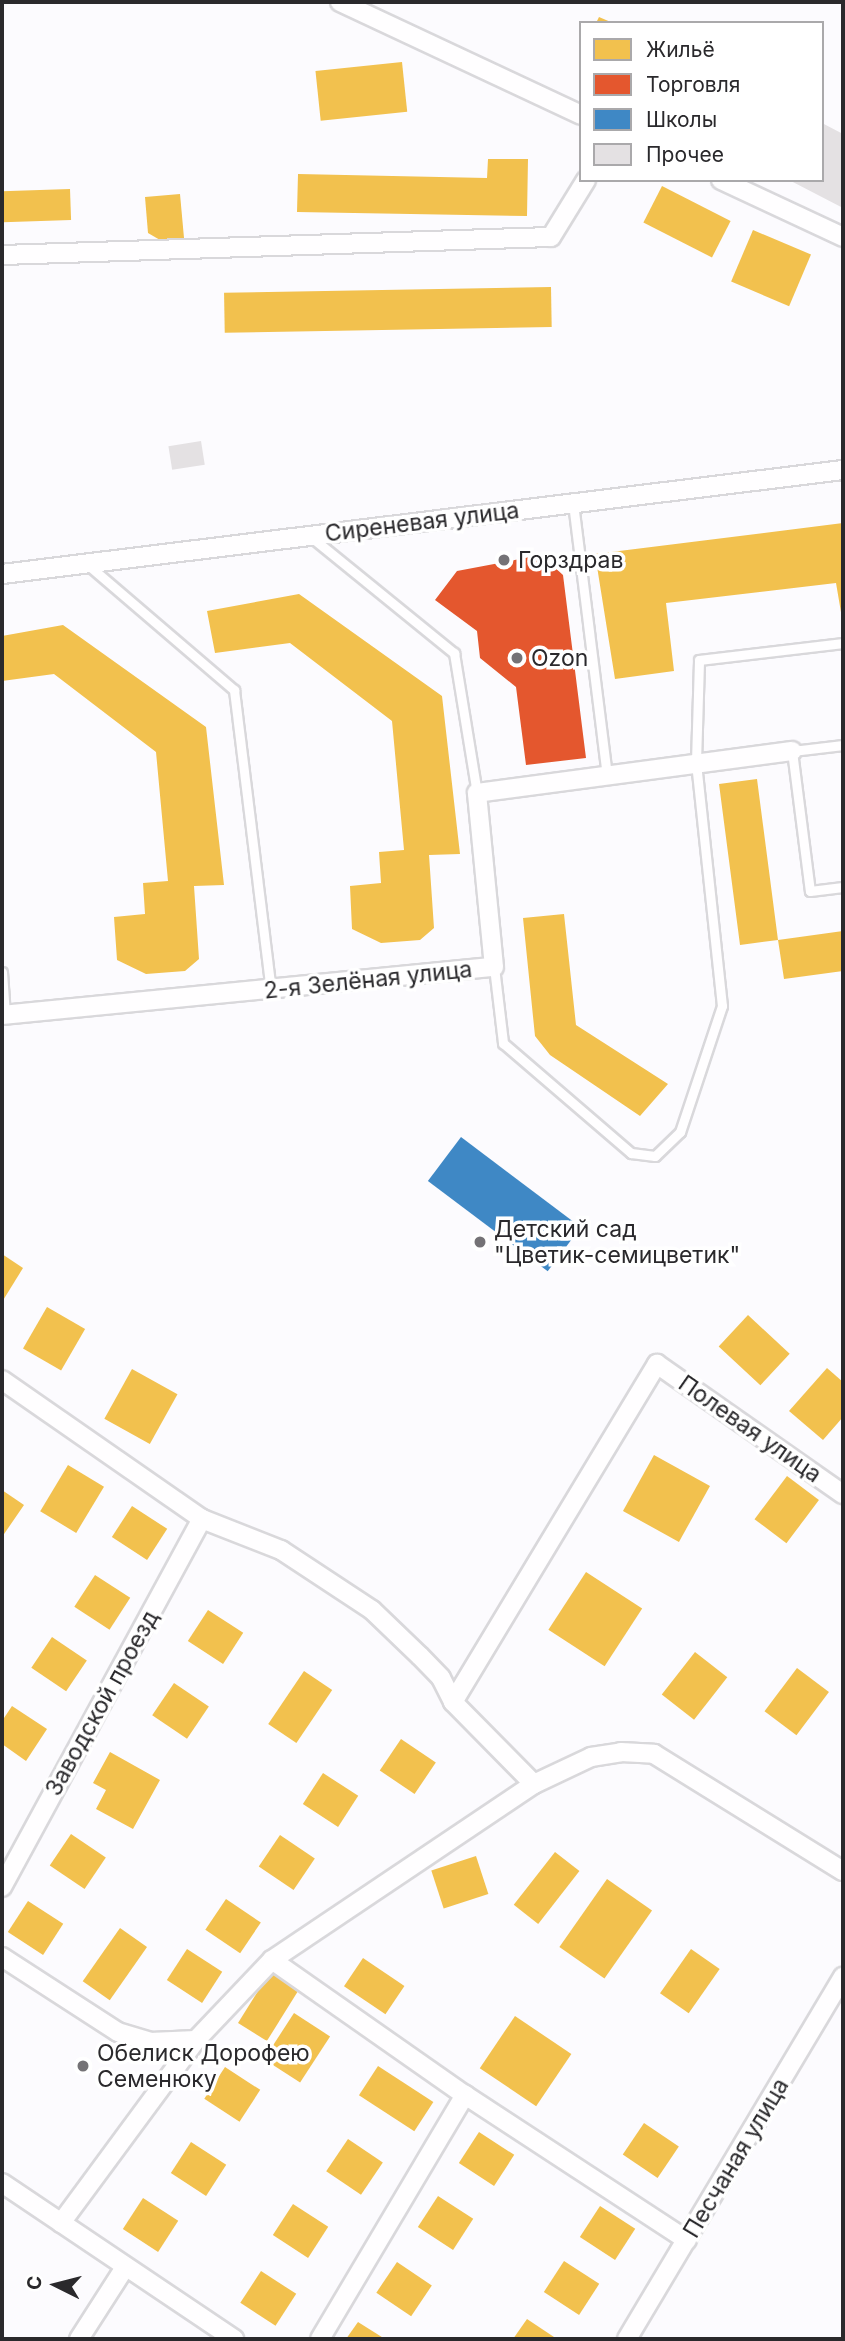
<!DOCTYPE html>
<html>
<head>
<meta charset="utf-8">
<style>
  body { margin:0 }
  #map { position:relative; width:845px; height:2341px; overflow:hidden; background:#fcfbfe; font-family:Inter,sans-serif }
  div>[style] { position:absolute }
  .homes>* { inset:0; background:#f2c14e; transform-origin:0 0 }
  .shops>* { inset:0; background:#e4572e }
  .schools>* { inset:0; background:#3f88c5; transform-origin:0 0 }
  .building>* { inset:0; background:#e4e1e3; transform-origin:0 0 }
  .roads { filter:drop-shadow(2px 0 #d9d8db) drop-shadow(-2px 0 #d9d8db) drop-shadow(0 2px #d9d8db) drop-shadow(0 -2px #d9d8db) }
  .lane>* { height:9px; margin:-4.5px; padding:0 4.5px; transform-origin:4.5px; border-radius:4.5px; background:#fffeff }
  .street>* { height:18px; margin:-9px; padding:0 9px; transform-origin:9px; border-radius:9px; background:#fffeff }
  .dots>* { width:19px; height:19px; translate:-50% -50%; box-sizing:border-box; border:4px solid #fff; border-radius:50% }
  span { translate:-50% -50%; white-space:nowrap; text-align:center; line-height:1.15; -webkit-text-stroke:7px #fff; paint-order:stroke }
  .street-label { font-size:23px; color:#2a292c }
  .poi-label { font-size:23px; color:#2a292c }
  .left { translate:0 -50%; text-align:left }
  .frame { position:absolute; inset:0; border:4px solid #2a292c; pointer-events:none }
  .legend { position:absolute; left:579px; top:21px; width:245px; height:161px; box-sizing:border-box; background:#fff; border:2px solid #aaa9ab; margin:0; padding:9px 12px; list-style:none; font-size:21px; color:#2a292c }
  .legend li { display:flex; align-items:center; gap:14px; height:35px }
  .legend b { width:35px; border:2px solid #aaa9ab }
  .north { position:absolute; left:21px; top:2250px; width:70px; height:70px; -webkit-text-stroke:5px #fff; paint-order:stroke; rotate:276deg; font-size:19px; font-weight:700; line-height:28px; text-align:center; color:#2a292c }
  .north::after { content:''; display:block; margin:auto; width:24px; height:32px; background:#2a292c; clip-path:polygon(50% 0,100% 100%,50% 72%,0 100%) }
</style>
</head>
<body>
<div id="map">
  <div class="homes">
    <div style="clip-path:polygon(599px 17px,613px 23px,596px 23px)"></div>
    <div style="left:402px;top:62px;width:50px;height:87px;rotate:84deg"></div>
    <div style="clip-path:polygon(488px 159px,528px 159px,527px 216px,297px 212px,298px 174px,487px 178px)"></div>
    <div style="left:662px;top:186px;width:77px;height:41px;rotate:27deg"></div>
    <div style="left:70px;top:189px;width:31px;height:68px;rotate:88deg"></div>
    <div style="clip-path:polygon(180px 194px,184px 238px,160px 240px,148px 233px,145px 197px)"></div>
    <div style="left:753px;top:230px;width:63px;height:56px;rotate:23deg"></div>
    <div style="left:551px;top:287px;width:40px;height:327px;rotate:89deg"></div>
    <div style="clip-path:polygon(843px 523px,843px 624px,836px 583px,666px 603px,674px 671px,615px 679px,595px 554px)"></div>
    <div style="clip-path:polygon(299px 594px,442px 696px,460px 854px,429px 855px,434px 928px,420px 940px,381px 943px,352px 929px,350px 886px,381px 883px,379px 852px,404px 850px,392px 721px,290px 643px,215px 653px,207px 611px)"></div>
    <div style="clip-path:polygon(63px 625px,206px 727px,224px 885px,194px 886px,199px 959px,185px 971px,146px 974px,117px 960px,114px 917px,145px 914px,143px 883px,168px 881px,156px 752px,54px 674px,2px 681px,2px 636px)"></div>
    <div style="clip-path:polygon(757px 779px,778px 940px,843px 931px,843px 971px,784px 979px,778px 940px,740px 945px,719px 784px)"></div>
    <div style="clip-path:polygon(564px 914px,576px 1025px,668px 1084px,640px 1116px,550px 1055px,535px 1036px,523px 918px)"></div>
    <div style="clip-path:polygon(2px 1254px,23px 1268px,2px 1302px)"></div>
    <div style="left:47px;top:1307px;width:44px;height:48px;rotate:30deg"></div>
    <div style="left:748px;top:1315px;width:57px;height:43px;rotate:43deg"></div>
    <div style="clip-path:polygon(827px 1368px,843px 1382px,843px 1417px,823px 1440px,789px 1411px)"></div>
    <div style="left:132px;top:1369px;width:52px;height:57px;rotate:29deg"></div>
    <div style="left:654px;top:1455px;width:64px;height:64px;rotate:29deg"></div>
    <div style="left:68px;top:1465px;width:42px;height:54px;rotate:31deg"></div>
    <div style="left:787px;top:1476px;width:40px;height:54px;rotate:37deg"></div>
    <div style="clip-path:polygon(2px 1490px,24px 1505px,2px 1537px)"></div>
    <div style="left:132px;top:1506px;width:42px;height:37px;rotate:33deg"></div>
    <div style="left:586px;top:1572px;width:67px;height:69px;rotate:33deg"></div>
    <div style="left:95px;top:1575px;width:42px;height:38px;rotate:33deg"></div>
    <div style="left:208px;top:1610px;width:42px;height:37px;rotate:33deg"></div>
    <div style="left:52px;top:1637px;width:42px;height:37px;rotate:34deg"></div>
    <div style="left:695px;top:1652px;width:41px;height:54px;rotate:38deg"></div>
    <div style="left:797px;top:1668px;width:40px;height:54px;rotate:37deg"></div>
    <div style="left:304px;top:1671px;width:34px;height:64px;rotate:34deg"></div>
    <div style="left:174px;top:1683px;width:42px;height:39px;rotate:34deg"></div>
    <div style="clip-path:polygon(12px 1706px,47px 1729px,26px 1761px,2px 1744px,2px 1721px)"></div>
    <div style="left:401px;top:1739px;width:42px;height:38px;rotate:34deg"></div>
    <div style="clip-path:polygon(110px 1752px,160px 1780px,133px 1829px,96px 1809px,106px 1790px,93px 1783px)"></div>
    <div style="left:323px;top:1773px;width:42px;height:37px;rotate:33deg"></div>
    <div style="left:71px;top:1834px;width:42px;height:38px;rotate:34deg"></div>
    <div style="left:280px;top:1835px;width:42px;height:38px;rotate:34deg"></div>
    <div style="left:555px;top:1852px;width:31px;height:67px;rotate:38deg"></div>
    <div style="left:476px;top:1856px;width:40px;height:47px;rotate:72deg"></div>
    <div style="left:607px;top:1879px;width:55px;height:83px;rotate:35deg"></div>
    <div style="left:226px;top:1899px;width:42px;height:37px;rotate:34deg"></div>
    <div style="left:28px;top:1901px;width:42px;height:37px;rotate:33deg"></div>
    <div style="left:120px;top:1928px;width:33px;height:65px;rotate:35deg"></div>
    <div style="left:187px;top:1949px;width:42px;height:37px;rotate:33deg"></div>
    <div style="left:691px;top:1949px;width:35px;height:54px;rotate:35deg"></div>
    <div style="left:363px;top:1958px;width:50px;height:34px;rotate:34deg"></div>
    <div style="left:273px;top:1967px;width:34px;height:66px;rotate:32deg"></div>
    <div style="left:294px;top:2013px;width:43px;height:55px;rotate:33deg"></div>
    <div style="left:515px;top:2016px;width:68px;height:63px;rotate:34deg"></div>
    <div style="left:378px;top:2066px;width:66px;height:35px;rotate:33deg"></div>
    <div style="left:225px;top:2067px;width:42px;height:38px;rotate:33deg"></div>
    <div style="left:644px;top:2123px;width:42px;height:38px;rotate:34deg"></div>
    <div style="left:479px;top:2132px;width:42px;height:37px;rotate:33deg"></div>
    <div style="left:348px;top:2139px;width:42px;height:39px;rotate:34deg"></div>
    <div style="left:191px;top:2142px;width:42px;height:37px;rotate:33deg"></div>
    <div style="left:438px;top:2196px;width:42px;height:37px;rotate:33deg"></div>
    <div style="left:143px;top:2198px;width:42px;height:37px;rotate:33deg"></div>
    <div style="left:293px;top:2204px;width:42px;height:37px;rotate:33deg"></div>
    <div style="left:600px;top:2206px;width:42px;height:37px;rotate:33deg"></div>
    <div style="left:564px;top:2261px;width:42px;height:37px;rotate:33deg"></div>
    <div style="left:397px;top:2262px;width:42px;height:37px;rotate:34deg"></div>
    <div style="left:261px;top:2271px;width:42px;height:38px;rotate:33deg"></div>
    <div style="clip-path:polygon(527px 2319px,557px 2339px,513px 2339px)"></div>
    <div style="clip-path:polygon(358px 2322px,385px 2339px,346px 2339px)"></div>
  </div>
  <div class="shops">
    <div style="clip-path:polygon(541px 555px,563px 575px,586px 758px,526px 765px,516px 687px,480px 658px,477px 631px,435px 600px,457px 571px)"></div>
  </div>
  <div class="schools">
    <div style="left:461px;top:1137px;width:150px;height:55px;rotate:37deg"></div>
  </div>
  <div class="building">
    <div style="clip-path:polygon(822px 123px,843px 134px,843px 208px,789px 180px,822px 180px)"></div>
    <div style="left:201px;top:441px;width:24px;height:33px;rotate:81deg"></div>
  </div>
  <div class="roads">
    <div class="lane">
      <div style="left:573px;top:503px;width:274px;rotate:82.9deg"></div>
      <div style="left:310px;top:536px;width:186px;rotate:39.1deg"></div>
      <div style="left:454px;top:653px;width:142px;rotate:80.7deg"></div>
      <div style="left:87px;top:564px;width:194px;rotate:40.6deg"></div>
      <div style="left:234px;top:690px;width:302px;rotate:83deg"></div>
      <div style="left:843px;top:745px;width:51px;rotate:173.3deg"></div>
      <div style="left:792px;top:751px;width:141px;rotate:82.7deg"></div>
      <div style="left:810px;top:891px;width:33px;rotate:-7deg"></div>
      <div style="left:494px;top:967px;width:77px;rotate:83.2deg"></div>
      <div style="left:503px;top:1043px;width:169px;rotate:40.7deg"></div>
      <div style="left:631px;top:1153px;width:24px;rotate:7deg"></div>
      <div style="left:655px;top:1156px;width:35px;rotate:-44deg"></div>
      <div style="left:680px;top:1132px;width:133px;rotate:-71.6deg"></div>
      <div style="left:722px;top:1006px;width:245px;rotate:-96.1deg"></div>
      <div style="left:696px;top:762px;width:102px;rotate:-88.3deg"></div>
      <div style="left:699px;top:660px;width:145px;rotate:-6.7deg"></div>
      <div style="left:2px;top:972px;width:43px;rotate:86deg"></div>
    </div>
    <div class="street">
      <div style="left:340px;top:2px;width:266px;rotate:25.1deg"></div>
      <div style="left:721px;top:180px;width:135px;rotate:25deg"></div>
      <div style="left:2px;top:255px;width:549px;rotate:-1.88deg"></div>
      <div style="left:551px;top:237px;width:67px;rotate:-58.4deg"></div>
      <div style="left:2px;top:574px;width:847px;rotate:-7.05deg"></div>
      <div style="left:2px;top:1015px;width:494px;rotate:-5.6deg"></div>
      <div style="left:494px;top:967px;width:175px;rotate:-95.6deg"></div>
      <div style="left:477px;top:793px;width:318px;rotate:-7.6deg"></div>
      <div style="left:2px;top:1380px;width:244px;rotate:34.8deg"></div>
      <div style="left:202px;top:1519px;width:85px;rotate:21.4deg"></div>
      <div style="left:281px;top:1550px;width:109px;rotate:33.4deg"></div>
      <div style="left:372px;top:1610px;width:66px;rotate:43.8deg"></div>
      <div style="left:420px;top:1656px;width:30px;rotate:46deg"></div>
      <div style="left:441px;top:1678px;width:27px;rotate:63deg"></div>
      <div style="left:453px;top:1702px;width:115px;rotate:45.4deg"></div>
      <div style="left:453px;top:1702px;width:395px;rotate:-58.9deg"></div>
      <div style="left:657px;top:1364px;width:227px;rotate:35deg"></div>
      <div style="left:2px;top:1887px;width:419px;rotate:-61.5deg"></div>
      <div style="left:2px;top:1957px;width:138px;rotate:32.9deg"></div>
      <div style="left:118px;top:2032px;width:34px;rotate:17deg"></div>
      <div style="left:150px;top:2042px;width:46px;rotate:-2.5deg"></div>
      <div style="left:272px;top:1960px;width:236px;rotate:35deg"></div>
      <div style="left:465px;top:2095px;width:265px;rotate:33.2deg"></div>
      <div style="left:2px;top:2183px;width:280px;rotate:33.9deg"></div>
      <div style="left:61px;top:2223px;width:227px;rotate:-53.6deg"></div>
      <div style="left:196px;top:2040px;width:110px;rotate:-46.5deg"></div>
      <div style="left:272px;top:1960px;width:316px;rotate:-33.9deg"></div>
      <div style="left:534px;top:1784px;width:63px;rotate:-25.3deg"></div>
      <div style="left:591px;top:1757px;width:30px;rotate:-9deg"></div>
      <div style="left:621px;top:1752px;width:33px;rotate:3deg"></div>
      <div style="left:654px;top:1754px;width:222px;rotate:31.8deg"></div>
      <div style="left:79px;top:2339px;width:83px;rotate:-57.3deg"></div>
      <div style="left:320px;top:2339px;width:284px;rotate:-59.3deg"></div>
      <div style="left:627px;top:2339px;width:422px;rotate:-59.2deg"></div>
    </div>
  </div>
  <div class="dots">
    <div style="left:504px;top:560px;background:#747276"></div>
    <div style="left:517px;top:658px;background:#747276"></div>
    <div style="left:480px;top:1242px;background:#747276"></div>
    <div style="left:83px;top:2066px;background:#747276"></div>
  </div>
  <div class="street-label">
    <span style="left:422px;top:522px;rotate:-7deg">Сиреневая улица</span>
    <span style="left:368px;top:980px;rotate:-6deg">2-я Зелёная улица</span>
    <span style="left:750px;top:1429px;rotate:35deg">Полевая улица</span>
    <span style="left:102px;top:1703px;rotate:-61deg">Заводской проезд</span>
    <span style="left:736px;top:2158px;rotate:-59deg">Песчаная улица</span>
  </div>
  <div class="poi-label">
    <span class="left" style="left:518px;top:560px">Горздрав</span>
    <span class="left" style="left:531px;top:658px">Ozon</span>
    <span class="left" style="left:494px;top:1242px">Детский сад<br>"Цветик-семицветик"</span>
    <span class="left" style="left:97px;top:2066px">Обелиск Дорофею<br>Семенюку</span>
  </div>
  <div class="frame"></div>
  <ul class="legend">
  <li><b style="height:19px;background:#f2c14e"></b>Жильё</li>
  <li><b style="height:19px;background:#e4572e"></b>Торговля</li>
  <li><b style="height:19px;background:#3f88c5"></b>Школы</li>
  <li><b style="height:19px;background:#e4e1e3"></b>Прочее</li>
  </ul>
  <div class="north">С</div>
</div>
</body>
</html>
